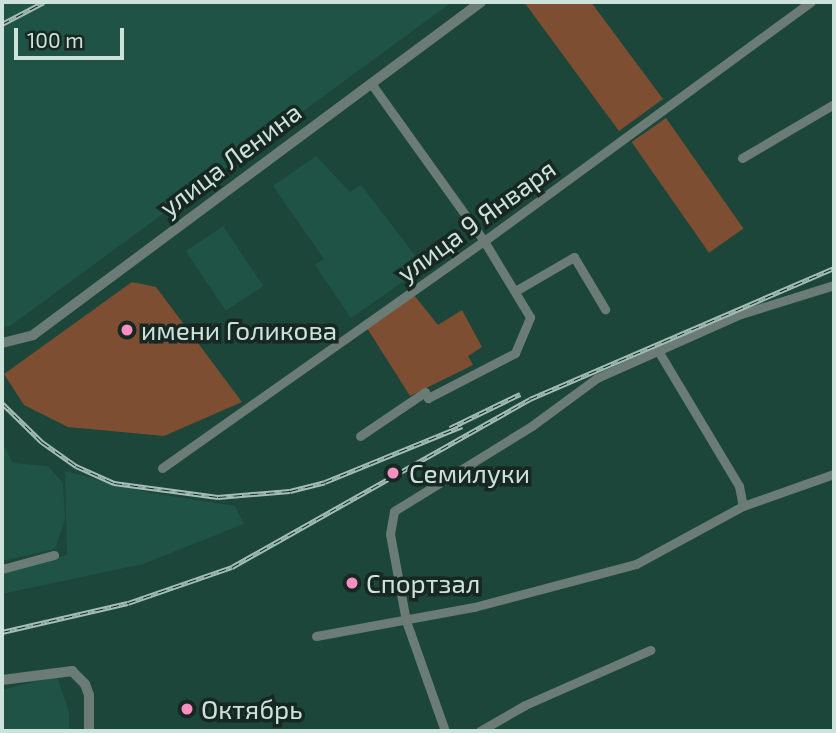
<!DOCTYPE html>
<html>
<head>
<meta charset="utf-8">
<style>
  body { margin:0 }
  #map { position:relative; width:836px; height:733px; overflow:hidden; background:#1c463a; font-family:"Exo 2",sans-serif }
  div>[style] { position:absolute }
  .built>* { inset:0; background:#1f5345; transform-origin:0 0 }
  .green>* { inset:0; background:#7d4e31; transform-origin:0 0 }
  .minor>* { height:9px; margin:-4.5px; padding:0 4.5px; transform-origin:4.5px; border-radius:4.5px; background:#6a7c75 }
  .tertiary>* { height:10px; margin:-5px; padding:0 5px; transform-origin:5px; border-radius:5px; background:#6a7c75 }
  .rail>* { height:5px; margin-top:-2.5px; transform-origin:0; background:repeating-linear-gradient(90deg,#172822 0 8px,#a4beb5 0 16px); box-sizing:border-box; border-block:2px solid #a4beb5 }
  .dots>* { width:19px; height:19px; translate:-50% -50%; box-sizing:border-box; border:4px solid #172822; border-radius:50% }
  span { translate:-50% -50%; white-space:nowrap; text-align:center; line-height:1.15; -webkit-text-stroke:7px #172822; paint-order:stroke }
  .street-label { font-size:26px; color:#cde2da }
  .poi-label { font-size:26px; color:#cde2da }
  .left { translate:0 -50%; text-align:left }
  .frame { position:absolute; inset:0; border:4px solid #cde2da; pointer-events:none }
  .scale { position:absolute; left:14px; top:28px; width:110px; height:32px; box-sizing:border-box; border:4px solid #cde2da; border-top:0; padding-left:9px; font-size:21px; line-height:24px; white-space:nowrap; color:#cde2da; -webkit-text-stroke:5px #172822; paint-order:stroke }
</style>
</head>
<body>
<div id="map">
  <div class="built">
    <div style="clip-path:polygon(2px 2px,452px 2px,10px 326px,2px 327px)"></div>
    <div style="clip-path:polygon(316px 156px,350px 192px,361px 185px,424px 267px,351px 318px,315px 265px,324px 259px,273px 186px)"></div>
    <div style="left:223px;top:226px;width:72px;height:45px;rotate:56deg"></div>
    <div style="clip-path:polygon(2px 442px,13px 463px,48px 466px,63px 483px,65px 520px,55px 549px,2px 561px)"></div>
    <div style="clip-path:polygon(65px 471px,146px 492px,235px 506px,244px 524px,143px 564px,2px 594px,2px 571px,67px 555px)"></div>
    <div style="clip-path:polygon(57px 676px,69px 712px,69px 731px,2px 731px,2px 690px)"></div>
  </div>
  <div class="green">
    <div style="clip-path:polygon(524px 2px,591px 2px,663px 99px,619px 131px)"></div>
    <div style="left:666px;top:118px;width:135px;height:42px;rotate:55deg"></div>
    <div style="clip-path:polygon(132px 282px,156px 287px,242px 402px,164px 436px,68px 427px,24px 405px,4px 374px)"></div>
    <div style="clip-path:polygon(414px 295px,438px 325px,462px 310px,482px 347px,468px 356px,473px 365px,410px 396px,367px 328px)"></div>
  </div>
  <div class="minor">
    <div style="left:742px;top:158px;width:107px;rotate:-30.4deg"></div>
    <div style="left:517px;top:290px;width:66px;rotate:-30.1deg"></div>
    <div style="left:574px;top:257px;width:61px;rotate:59.2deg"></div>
    <div style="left:657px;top:349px;width:160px;rotate:59.1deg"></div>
    <div style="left:739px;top:486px;width:20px;rotate:79deg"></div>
    <div style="left:360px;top:436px;width:78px;rotate:-34.1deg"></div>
    <div style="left:425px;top:392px;width:7px;rotate:63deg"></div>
    <div style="left:428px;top:398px;width:98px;rotate:-27.3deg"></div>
    <div style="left:515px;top:353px;width:39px;rotate:-67deg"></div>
    <div style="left:530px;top:317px;width:89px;rotate:-121.2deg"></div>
    <div style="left:484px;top:241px;width:194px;rotate:-125.6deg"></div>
    <div style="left:162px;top:468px;width:394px;rotate:-35.2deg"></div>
    <div style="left:484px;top:241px;width:405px;rotate:-36.2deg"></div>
    <div style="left:2px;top:569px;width:54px;rotate:-15.1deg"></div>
    <div style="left:316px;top:636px;width:161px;rotate:-10.4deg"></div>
    <div style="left:474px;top:607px;width:168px;rotate:-14.9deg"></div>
    <div style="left:636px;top:564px;width:122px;rotate:-28.5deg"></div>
    <div style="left:743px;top:506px;width:96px;rotate:-19.4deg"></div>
    <div style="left:445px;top:731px;width:117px;rotate:-109.5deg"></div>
    <div style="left:406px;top:621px;width:88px;rotate:-100.4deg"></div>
    <div style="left:390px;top:534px;width:23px;rotate:-80deg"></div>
    <div style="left:394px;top:511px;width:163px;rotate:-31.7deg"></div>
    <div style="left:533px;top:425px;width:79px;rotate:-36.3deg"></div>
    <div style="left:597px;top:378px;width:158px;rotate:-24deg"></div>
    <div style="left:741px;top:314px;width:97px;rotate:-17.3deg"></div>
    <div style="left:480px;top:731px;width:52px;rotate:-30deg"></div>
    <div style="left:525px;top:705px;width:137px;rotate:-23.7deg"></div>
  </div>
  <div class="tertiary">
    <div style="left:2px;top:343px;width:32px;rotate:-14deg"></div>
    <div style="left:33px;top:335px;width:558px;rotate:-36.62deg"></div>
    <div style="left:2px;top:680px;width:71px;rotate:-7.3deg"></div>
    <div style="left:72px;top:671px;width:18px;rotate:45deg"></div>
    <div style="left:85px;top:684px;width:12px;rotate:70deg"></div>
    <div style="left:89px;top:695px;width:36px;rotate:90deg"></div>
  </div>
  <div class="rail">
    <div style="left:2px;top:24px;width:47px;rotate:-27.6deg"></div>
    <div style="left:2px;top:403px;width:56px;rotate:44.3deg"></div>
    <div style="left:42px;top:442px;width:42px;rotate:35.2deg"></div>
    <div style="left:76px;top:466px;width:42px;rotate:24.1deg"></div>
    <div style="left:114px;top:483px;width:105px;rotate:7.7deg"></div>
    <div style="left:218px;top:497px;width:72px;rotate:-4.8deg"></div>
    <div style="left:290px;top:491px;width:36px;rotate:-14deg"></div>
    <div style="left:325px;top:482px;width:148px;rotate:-22.2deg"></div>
    <div style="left:450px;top:428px;width:78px;rotate:-25.9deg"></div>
    <div style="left:2px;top:632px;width:129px;rotate:-13deg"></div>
    <div style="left:128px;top:603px;width:110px;rotate:-19.1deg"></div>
    <div style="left:232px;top:567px;width:342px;rotate:-29.4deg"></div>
    <div style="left:530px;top:399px;width:331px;rotate:-23.3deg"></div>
  </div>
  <div class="dots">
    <div style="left:127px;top:330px;background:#fc8fc2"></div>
    <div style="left:393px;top:473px;background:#fc8fc2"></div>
    <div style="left:352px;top:583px;background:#fc8fc2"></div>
    <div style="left:187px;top:709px;background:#fc8fc2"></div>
  </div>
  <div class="street-label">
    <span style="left:230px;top:159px;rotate:-37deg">улица Ленина</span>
    <span style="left:476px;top:220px;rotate:-36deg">улица 9 Января</span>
  </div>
  <div class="poi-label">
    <span class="left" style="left:141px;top:330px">имени Голикова</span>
    <span class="left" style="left:409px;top:473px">Семилуки</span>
    <span class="left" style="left:366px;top:583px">Спортзал</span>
    <span class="left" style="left:201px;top:709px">Октябрь</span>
  </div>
  <div class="frame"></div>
  <div class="scale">100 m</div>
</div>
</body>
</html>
